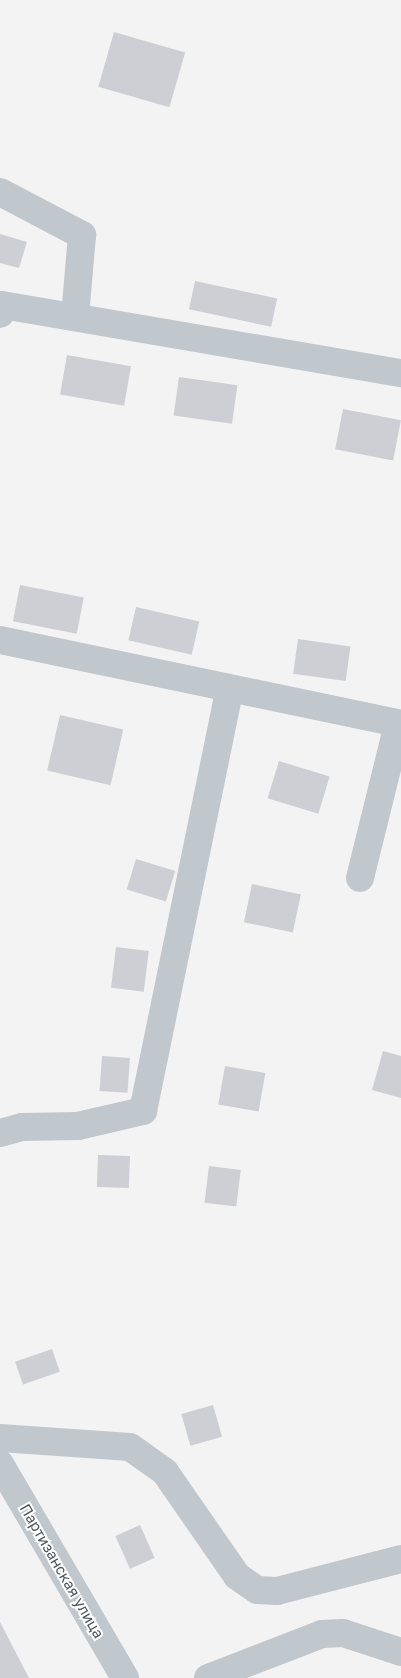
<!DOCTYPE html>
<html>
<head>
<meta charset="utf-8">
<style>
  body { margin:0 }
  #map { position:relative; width:401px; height:1678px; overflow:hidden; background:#f4f3f3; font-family:"Golos Text",sans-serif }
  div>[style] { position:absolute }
  .building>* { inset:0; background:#cdcfd4; transform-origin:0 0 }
  .minor>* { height:28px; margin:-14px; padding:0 14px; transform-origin:14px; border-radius:14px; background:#c0c7cd }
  span { translate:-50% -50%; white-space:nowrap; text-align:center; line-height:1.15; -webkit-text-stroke:4px #fff; paint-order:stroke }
  .street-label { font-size:15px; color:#4c565e }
</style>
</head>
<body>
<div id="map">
  <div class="building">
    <div style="left:114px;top:32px;width:74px;height:57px;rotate:16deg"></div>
    <div style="clip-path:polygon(0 234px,27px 242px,19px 268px,0 263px)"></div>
    <div style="left:195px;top:281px;width:84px;height:29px;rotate:12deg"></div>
    <div style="left:67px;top:355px;width:65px;height:40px;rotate:10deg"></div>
    <div style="left:179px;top:377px;width:59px;height:39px;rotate:8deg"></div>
    <div style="left:343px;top:409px;width:59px;height:41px;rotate:11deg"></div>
    <div style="left:20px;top:585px;width:65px;height:37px;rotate:11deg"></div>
    <div style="left:136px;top:607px;width:65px;height:34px;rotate:13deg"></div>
    <div style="left:298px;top:639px;width:53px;height:35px;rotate:8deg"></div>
    <div style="left:60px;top:715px;width:65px;height:57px;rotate:13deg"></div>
    <div style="left:279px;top:761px;width:53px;height:39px;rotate:17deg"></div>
    <div style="left:136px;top:859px;width:41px;height:32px;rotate:17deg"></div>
    <div style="left:252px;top:884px;width:50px;height:39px;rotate:12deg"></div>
    <div style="left:116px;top:947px;width:33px;height:41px;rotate:7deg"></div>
    <div style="clip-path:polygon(383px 1051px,401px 1056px,401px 1098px,372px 1090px)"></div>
    <div style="left:102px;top:1056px;width:28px;height:35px;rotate:4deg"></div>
    <div style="left:225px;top:1066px;width:41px;height:39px;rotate:10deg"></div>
    <div style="left:98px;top:1155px;width:32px;height:32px;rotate:2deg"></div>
    <div style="left:209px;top:1166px;width:32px;height:37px;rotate:7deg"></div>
    <div style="left:52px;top:1349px;width:24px;height:39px;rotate:71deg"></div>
    <div style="left:213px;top:1405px;width:33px;height:33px;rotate:74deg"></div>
    <div style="left:140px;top:1525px;width:36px;height:27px;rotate:66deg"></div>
    <div style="clip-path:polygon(0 1622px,29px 1678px,0 1678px)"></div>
  </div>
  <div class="minor">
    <div style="left:0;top:192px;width:93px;rotate:27.7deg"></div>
    <div style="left:82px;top:235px;width:82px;rotate:94.9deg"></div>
    <div style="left:0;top:314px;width:9px;rotate:-77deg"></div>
    <div style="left:2px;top:305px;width:405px;rotate:9.7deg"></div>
    <div style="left:0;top:640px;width:410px;rotate:11.8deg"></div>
    <div style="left:360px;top:878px;width:159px;rotate:-76.1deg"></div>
    <div style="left:0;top:1133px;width:23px;rotate:-15deg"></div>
    <div style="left:22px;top:1127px;width:56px;rotate:-1deg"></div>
    <div style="left:78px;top:1126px;width:67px;rotate:-13deg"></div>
    <div style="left:143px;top:1111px;width:431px;rotate:-78.4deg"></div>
    <div style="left:0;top:1438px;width:130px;rotate:4deg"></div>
    <div style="left:130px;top:1447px;width:43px;rotate:35.5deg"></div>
    <div style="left:165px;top:1472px;width:126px;rotate:55.3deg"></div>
    <div style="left:237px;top:1576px;width:24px;rotate:35deg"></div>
    <div style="left:257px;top:1590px;width:20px;rotate:3deg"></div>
    <div style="left:277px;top:1591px;width:128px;rotate:-14.5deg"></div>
    <div style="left:0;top:1464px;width:248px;rotate:59.7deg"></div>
    <div style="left:208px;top:1678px;width:122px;rotate:-21.1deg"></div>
    <div style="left:322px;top:1634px;width:21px;rotate:-3deg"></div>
    <div style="left:343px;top:1633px;width:61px;rotate:18.1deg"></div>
  </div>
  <div class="street-label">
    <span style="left:62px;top:1571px;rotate:60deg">Партизанская улица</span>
  </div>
</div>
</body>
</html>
